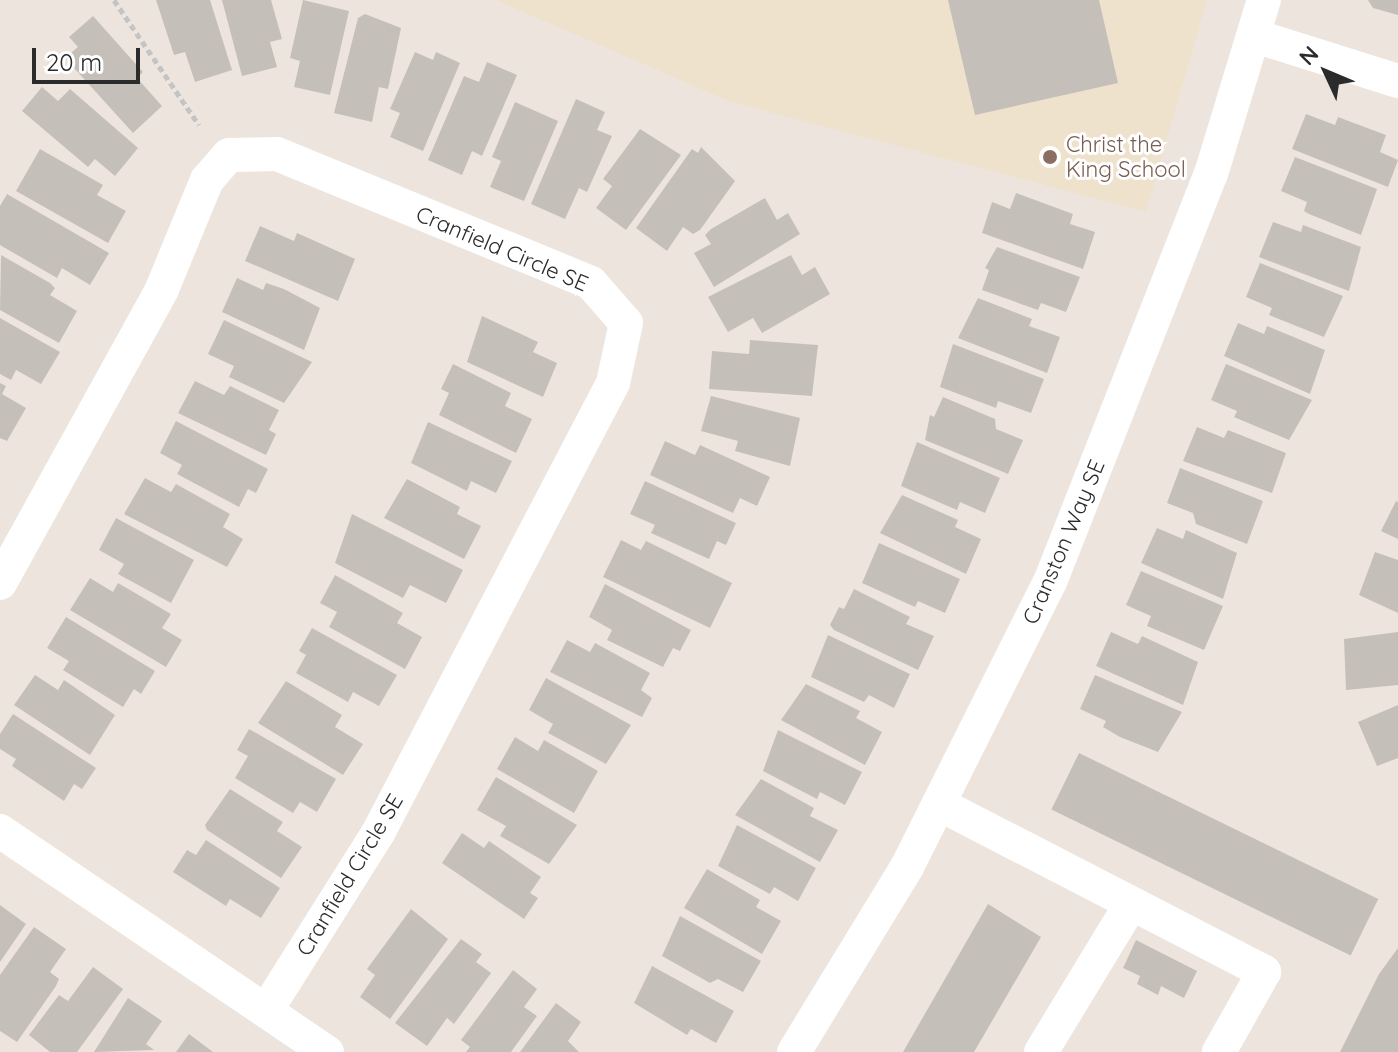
<!DOCTYPE html>
<html>
<head>
<meta charset="utf-8">
<style>
  body { margin:0 }
  #map { position:relative; width:1398px; height:1052px; overflow:hidden; background:#ede5dd; font-family:Quicksand,sans-serif }
  div>[style] { position:absolute }
  .education>* { inset:0; background:#eee2cd }
  .building>* { inset:0; background:#c5bfba; transform-origin:0 0 }
  .path>* { height:5px; margin-top:-2.5px; transform-origin:0; background:repeating-linear-gradient(90deg,#c4c4c4 0 6px,transparent 0 10px) }
  .minor>* { height:34px; margin:-17px; padding:0 17px; transform-origin:17px; border-radius:17px; background:#fff }
  .dots>* { width:22px; height:22px; translate:-50% -50%; box-sizing:border-box; border:4px solid #fff; border-radius:50% }
  span { translate:-50% -50%; white-space:nowrap; text-align:center; line-height:1.15; -webkit-text-stroke:6px #fff; paint-order:stroke }
  .education-label { font-size:22px; color:#785e54 }
  .left { translate:0 -50%; text-align:left }
  .street-label { font-size:22px; color:#2b2b2b }
  .north { position:absolute; left:1286px; top:32px; width:80px; height:80px; -webkit-text-stroke:6px #fff; paint-order:stroke; rotate:314deg; font-size:22px; font-weight:700; line-height:32px; text-align:center; color:#2b2b2b }
  .north::after { content:''; display:block; margin:auto; width:28px; height:36px; background:#2b2b2b; clip-path:polygon(50% 0,100% 100%,50% 72%,0 100%) }
  .scale { position:absolute; left:32px; top:48px; width:108px; height:36px; box-sizing:border-box; border:4px solid #2b2b2b; border-top:0; padding-left:10px; font-size:24px; line-height:28px; white-space:nowrap; color:#2b2b2b; -webkit-text-stroke:6px #fff; paint-order:stroke }
</style>
</head>
<body>
<div id="map">
  <div class="education">
    <div style="clip-path:polygon(495px 0,1207px 0,1146px 212px,731px 102px)"></div>
  </div>
  <div class="building">
    <div style="clip-path:polygon(156px 0,210px 0,232px 70px,195px 82px,185px 52px,174px 55px)"></div>
    <div style="clip-path:polygon(222px 0,271px 0,282px 39px,270px 42px,277px 67px,242px 76px)"></div>
    <div style="clip-path:polygon(303px 0,349px 11px,330px 95px,294px 87px,300px 61px,290px 58px)"></div>
    <div style="clip-path:polygon(948px 0,1099px 0,1118px 83px,975px 115px)"></div>
    <div style="clip-path:polygon(1368px 0,1398px 0,1398px 15px,1373px 8px)"></div>
    <div style="clip-path:polygon(365px 14px,401px 28px,388px 89px,379px 87px,372px 122px,334px 113px,358px 18px)"></div>
    <div style="clip-path:polygon(93px 16px,143px 72px,137px 78px,162px 106px,133px 133px,65px 58px,78px 47px,69px 37px)"></div>
    <div style="clip-path:polygon(415px 52px,433px 60px,436px 52px,460px 63px,423px 151px,390px 137px,400px 113px,390px 109px)"></div>
    <div style="clip-path:polygon(487px 62px,517px 75px,482px 156px,472px 151px,462px 175px,428px 160px,464px 76px,479px 82px)"></div>
    <div style="clip-path:polygon(42px 87px,58px 101px,70px 89px,138px 148px,115px 176px,95px 159px,88px 167px,22px 111px)"></div>
    <div style="clip-path:polygon(576px 99px,605px 112px,597px 130px,612px 136px,587px 192px,579px 188px,565px 219px,531px 204px)"></div>
    <div style="clip-path:polygon(515px 102px,558px 121px,524px 201px,490px 187px,501px 161px,492px 157px)"></div>
    <div style="clip-path:polygon(1306px 114px,1335px 125px,1338px 117px,1386px 135px,1380px 152px,1398px 160px,1388px 187px,1292px 149px)"></div>
    <div style="clip-path:polygon(640px 129px,681px 155px,626px 230px,596px 208px,612px 186px,603px 179px)"></div>
    <div style="clip-path:polygon(701px 147px,735px 181px,700px 230px,693px 234px,683px 227px,667px 251px,636px 228px,692px 149px,698px 153px)"></div>
    <div style="clip-path:polygon(40px 149px,103px 185px,97px 195px,126px 211px,108px 243px,16px 191px)"></div>
    <div style="clip-path:polygon(1295px 157px,1377px 189px,1361px 235px,1309px 214px,1304px 211px,1307px 202px,1281px 191px)"></div>
    <div style="clip-path:polygon(1016px 193px,1073px 214px,1070px 224px,1095px 232px,1083px 269px,982px 233px,992px 202px,1010px 209px)"></div>
    <div style="clip-path:polygon(7px 194px,109px 253px,90px 285px,62px 268px,57px 278px,0 245px,0 206px)"></div>
    <div style="clip-path:polygon(765px 198px,777px 220px,788px 213px,800px 234px,714px 287px,694px 253px,711px 244px,705px 235px,711px 229px)"></div>
    <div style="clip-path:polygon(1273px 222px,1301px 232px,1303px 225px,1361px 247px,1349px 291px,1259px 257px)"></div>
    <div style="clip-path:polygon(260px 226px,294px 241px,297px 233px,355px 259px,338px 301px,245px 261px)"></div>
    <div style="clip-path:polygon(997px 247px,1080px 277px,1066px 312px,1041px 303px,1038px 310px,982px 290px,989px 270px,985px 268px)"></div>
    <div style="clip-path:polygon(1px 255px,50px 283px,55px 288px,50px 295px,77px 311px,59px 343px,0 310px)"></div>
    <div style="clip-path:polygon(791px 255px,802px 275px,815px 267px,830px 294px,762px 333px,753px 318px,728px 332px,708px 297px)"></div>
    <div style="clip-path:polygon(1260px 263px,1343px 296px,1324px 337px,1269px 315px,1272px 308px,1246px 297px)"></div>
    <div style="clip-path:polygon(237px 278px,263px 290px,266px 283px,284px 289px,320px 308px,304px 350px,222px 312px)"></div>
    <div style="clip-path:polygon(978px 298px,1032px 319px,1029px 326px,1060px 337px,1047px 373px,958px 338px)"></div>
    <div style="clip-path:polygon(482px 316px,538px 342px,533px 352px,557px 363px,543px 397px,467px 362px)"></div>
    <div style="clip-path:polygon(0 318px,60px 352px,41px 384px,16px 370px,11px 380px,0 374px)"></div>
    <div style="clip-path:polygon(224px 320px,312px 362px,284px 403px,229px 377px,234px 366px,208px 354px)"></div>
    <div style="clip-path:polygon(1238px 323px,1264px 334px,1267px 326px,1325px 350px,1310px 394px,1224px 356px)"></div>
    <div style="clip-path:polygon(750px 340px,818px 345px,812px 396px,709px 389px,712px 351px,749px 354px)"></div>
    <div style="clip-path:polygon(953px 344px,1044px 379px,1031px 413px,998px 401px,996px 408px,940px 387px)"></div>
    <div style="clip-path:polygon(453px 364px,511px 393px,505px 406px,532px 419px,516px 453px,439px 415px,449px 393px,441px 389px)"></div>
    <div style="clip-path:polygon(1226px 364px,1312px 400px,1289px 440px,1234px 417px,1237px 411px,1211px 400px)"></div>
    <div style="clip-path:polygon(195px 381px,224px 395px,230px 386px,279px 410px,269px 430px,276px 434px,266px 455px,178px 413px)"></div>
    <div style="clip-path:polygon(0 383px,6px 386px,2px 394px,26px 408px,7px 441px,0 438px)"></div>
    <div style="clip-path:polygon(711px 396px,800px 418px,790px 466px,735px 451px,738px 441px,701px 431px)"></div>
    <div style="clip-path:polygon(943px 397px,995px 419px,996px 429px,1023px 440px,1008px 474px,925px 440px,930px 415px,934px 417px)"></div>
    <div style="clip-path:polygon(176px 421px,268px 469px,256px 493px,248px 489px,239px 507px,177px 474px,182px 465px,160px 453px)"></div>
    <div style="clip-path:polygon(428px 422px,512px 461px,496px 493px,471px 481px,467px 491px,411px 463px)"></div>
    <div style="clip-path:polygon(1197px 427px,1224px 438px,1228px 430px,1286px 453px,1272px 493px,1183px 461px)"></div>
    <div style="clip-path:polygon(665px 441px,695px 455px,700px 445px,770px 477px,757px 506px,740px 498px,733px 513px,650px 475px)"></div>
    <div style="clip-path:polygon(917px 442px,1000px 478px,985px 513px,960px 502px,957px 510px,901px 486px)"></div>
    <div style="clip-path:polygon(1180px 468px,1263px 501px,1247px 544px,1196px 524px,1193px 513px,1167px 503px)"></div>
    <div style="clip-path:polygon(145px 478px,171px 492px,176px 484px,230px 514px,223px 527px,243px 539px,227px 567px,124px 514px)"></div>
    <div style="clip-path:polygon(407px 479px,460px 507px,457px 514px,481px 526px,464px 559px,384px 518px)"></div>
    <div style="clip-path:polygon(645px 481px,736px 523px,726px 545px,717px 541px,709px 559px,651px 533px,655px 525px,630px 514px)"></div>
    <div style="clip-path:polygon(902px 495px,958px 520px,955px 527px,981px 539px,966px 574px,880px 533px)"></div>
    <div style="clip-path:polygon(1396px 501px,1398px 502px,1398px 539px,1381px 531px)"></div>
    <div style="clip-path:polygon(352px 514px,463px 570px,446px 603px,410px 585px,403px 598px,335px 563px)"></div>
    <div style="clip-path:polygon(116px 518px,194px 560px,171px 603px,118px 574px,124px 564px,99px 550px)"></div>
    <div style="clip-path:polygon(1157px 528px,1183px 539px,1186px 530px,1237px 553px,1223px 599px,1141px 563px)"></div>
    <div style="clip-path:polygon(621px 540px,641px 550px,646px 541px,732px 583px,710px 628px,603px 577px)"></div>
    <div style="clip-path:polygon(879px 543px,960px 579px,945px 613px,918px 601px,915px 607px,862px 583px)"></div>
    <div style="clip-path:polygon(1375px 552px,1398px 560px,1398px 613px,1359px 595px)"></div>
    <div style="clip-path:polygon(1141px 571px,1223px 606px,1204px 650px,1147px 626px,1151px 616px,1126px 605px)"></div>
    <div style="clip-path:polygon(335px 575px,403px 613px,397px 623px,422px 637px,405px 669px,329px 627px,337px 612px,320px 603px)"></div>
    <div style="clip-path:polygon(90px 578px,113px 592px,118px 583px,171px 614px,162px 628px,182px 640px,166px 667px,70px 610px)"></div>
    <div style="clip-path:polygon(605px 584px,691px 630px,680px 651px,673px 648px,663px 667px,607px 640px,612px 630px,589px 617px)"></div>
    <div style="clip-path:polygon(854px 589px,910px 617px,906px 624px,934px 636px,918px 670px,834px 630px,830px 625px,839px 607px,844px 609px)"></div>
    <div style="clip-path:polygon(66px 617px,155px 671px,141px 694px,134px 689px,123px 707px,63px 670px,69px 661px,47px 648px)"></div>
    <div style="clip-path:polygon(312px 628px,397px 675px,379px 706px,353px 692px,348px 702px,296px 673px,306px 655px,299px 651px)"></div>
    <div style="clip-path:polygon(1111px 632px,1138px 644px,1142px 636px,1198px 662px,1183px 705px,1096px 666px)"></div>
    <div style="clip-path:polygon(1398px 632px,1398px 685px,1346px 690px,1344px 639px)"></div>
    <div style="clip-path:polygon(828px 635px,910px 674px,894px 708px,869px 695px,864px 702px,811px 677px)"></div>
    <div style="clip-path:polygon(567px 640px,590px 652px,595px 643px,650px 673px,641px 690px,652px 698px,642px 717px,550px 672px)"></div>
    <div style="clip-path:polygon(35px 675px,58px 690px,64px 680px,115px 715px,90px 755px,14px 705px)"></div>
    <div style="clip-path:polygon(1095px 675px,1182px 712px,1158px 752px,1120px 737px,1103px 727px,1106px 721px,1080px 709px)"></div>
    <div style="clip-path:polygon(546px 678px,631px 725px,606px 764px,548px 733px,553px 724px,529px 710px)"></div>
    <div style="clip-path:polygon(286px 681px,342px 715px,335px 727px,363px 744px,343px 775px,258px 723px)"></div>
    <div style="clip-path:polygon(806px 684px,860px 711px,856px 718px,882px 732px,865px 765px,781px 720px)"></div>
    <div style="clip-path:polygon(1398px 705px,1398px 758px,1377px 766px,1358px 722px)"></div>
    <div style="clip-path:polygon(13px 714px,96px 768px,82px 789px,74px 784px,64px 801px,12px 766px,16px 759px,0 749px,0 734px)"></div>
    <div style="clip-path:polygon(249px 729px,336px 779px,317px 812px,300px 802px,293px 813px,235px 778px,248px 756px,237px 750px)"></div>
    <div style="clip-path:polygon(778px 730px,862px 772px,845px 805px,820px 792px,817px 799px,763px 771px)"></div>
    <div style="clip-path:polygon(515px 737px,538px 751px,544px 740px,598px 771px,574px 813px,497px 769px)"></div>
    <div style="left:1079px;top:753px;width:333px;height:63px;rotate:26deg"></div>
    <div style="clip-path:polygon(496px 777px,577px 825px,549px 864px,500px 836px,506px 826px,477px 810px)"></div>
    <div style="clip-path:polygon(761px 779px,814px 808px,810px 816px,838px 830px,820px 862px,735px 815px)"></div>
    <div style="clip-path:polygon(230px 789px,283px 822px,277px 831px,302px 847px,281px 878px,207px 830px,205px 825px)"></div>
    <div style="clip-path:polygon(737px 825px,816px 868px,798px 901px,774px 887px,770px 894px,718px 866px)"></div>
    <div style="clip-path:polygon(462px 833px,484px 848px,489px 841px,541px 877px,530px 893px,538px 898px,524px 919px,442px 863px)"></div>
    <div style="clip-path:polygon(206px 840px,280px 888px,261px 918px,230px 899px,226px 906px,173px 872px,187px 850px,196px 855px)"></div>
    <div style="clip-path:polygon(707px 869px,760px 900px,756px 907px,781px 921px,762px 954px,684px 908px)"></div>
    <div style="clip-path:polygon(988px 904px,1041px 937px,974px 1052px,903px 1052px)"></div>
    <div style="clip-path:polygon(0 905px,26px 924px,0 962px)"></div>
    <div style="clip-path:polygon(411px 909px,448px 939px,390px 1019px,360px 997px,375px 975px,367px 969px)"></div>
    <div style="clip-path:polygon(680px 916px,761px 961px,743px 992px,718px 979px,710px 983px,662px 956px)"></div>
    <div style="clip-path:polygon(34px 927px,66px 949px,50px 972px,59px 979px,56px 986px,17px 1042px,0 1031px,0 975px)"></div>
    <div style="clip-path:polygon(461px 939px,482px 954px,476px 962px,491px 973px,454px 1024px,447px 1018px,427px 1046px,395px 1023px)"></div>
    <div style="clip-path:polygon(1136px 940px,1197px 971px,1184px 998px,1161px 986px,1158px 995px,1137px 984px,1140px 976px,1123px 968px)"></div>
    <div style="clip-path:polygon(1398px 948px,1398px 1052px,1340px 1052px,1379px 974px)"></div>
    <div style="clip-path:polygon(652px 966px,734px 1011px,716px 1043px,691px 1029px,687px 1035px,634px 1003px)"></div>
    <div style="clip-path:polygon(93px 967px,123px 989px,77px 1052px,50px 1052px,29px 1035px,59px 995px,68px 1001px)"></div>
    <div style="clip-path:polygon(513px 970px,537px 989px,524px 1007px,537px 1016px,511px 1052px,466px 1052px,470px 1047px,461px 1040px)"></div>
    <div style="clip-path:polygon(128px 998px,162px 1021px,146px 1044px,154px 1050px,94px 1052px)"></div>
    <div style="clip-path:polygon(556px 1003px,581px 1022px,568px 1041px,579px 1052px,520px 1052px)"></div>
    <div style="clip-path:polygon(189px 1034px,213px 1052px,176px 1052px)"></div>
  </div>
  <div class="path">
    <div style="left:114px;top:0;width:151px;rotate:55.8deg"></div>
  </div>
  <div class="minor">
    <div style="left:1255px;top:36px;width:150px;rotate:17.5deg"></div>
    <div style="left:0;top:583px;width:336px;rotate:-61.1deg"></div>
    <div style="left:162px;top:289px;width:118px;rotate:-67.6deg"></div>
    <div style="left:207px;top:180px;width:33px;rotate:-49deg"></div>
    <div style="left:229px;top:155px;width:48px;rotate:-1.2deg"></div>
    <div style="left:277px;top:154px;width:339px;rotate:22.3deg"></div>
    <div style="left:591px;top:283px;width:53px;rotate:48.8deg"></div>
    <div style="left:626px;top:323px;width:61px;rotate:102.2deg"></div>
    <div style="left:613px;top:383px;width:508px;rotate:117.57deg"></div>
    <div style="left:378px;top:833px;width:207px;rotate:122.2deg"></div>
    <div style="left:939px;top:804px;width:366px;rotate:27.3deg"></div>
    <div style="left:1264px;top:972px;width:92px;rotate:119.4deg"></div>
    <div style="left:0;top:831px;width:395px;rotate:34.1deg"></div>
    <div style="left:794px;top:1052px;width:217px;rotate:-58.6deg"></div>
    <div style="left:907px;top:867px;width:319px;rotate:-63.4deg"></div>
    <div style="left:1050px;top:582px;width:439px;rotate:-68.5deg"></div>
    <div style="left:1211px;top:174px;width:182px;rotate:-73.1deg"></div>
    <div style="left:1041px;top:1052px;width:173px;rotate:-58.7deg"></div>
  </div>
  <div class="dots">
    <div style="left:1050px;top:157px;background:#8d6e63"></div>
  </div>
  <div class="education-label">
    <span class="left" style="left:1066px;top:157px">Christ the<br>King School</span>
  </div>
  <div class="street-label">
    <span style="left:502px;top:249px;rotate:23deg">Cranfield Circle SE</span>
    <span style="left:1064px;top:542px;rotate:-67deg">Cranston Way SE</span>
    <span style="left:350px;top:875px;rotate:-59deg">Cranfield Circle SE</span>
  </div>
  <div class="north">N</div>
  <div class="scale">20 m</div>
</div>
</body>
</html>
